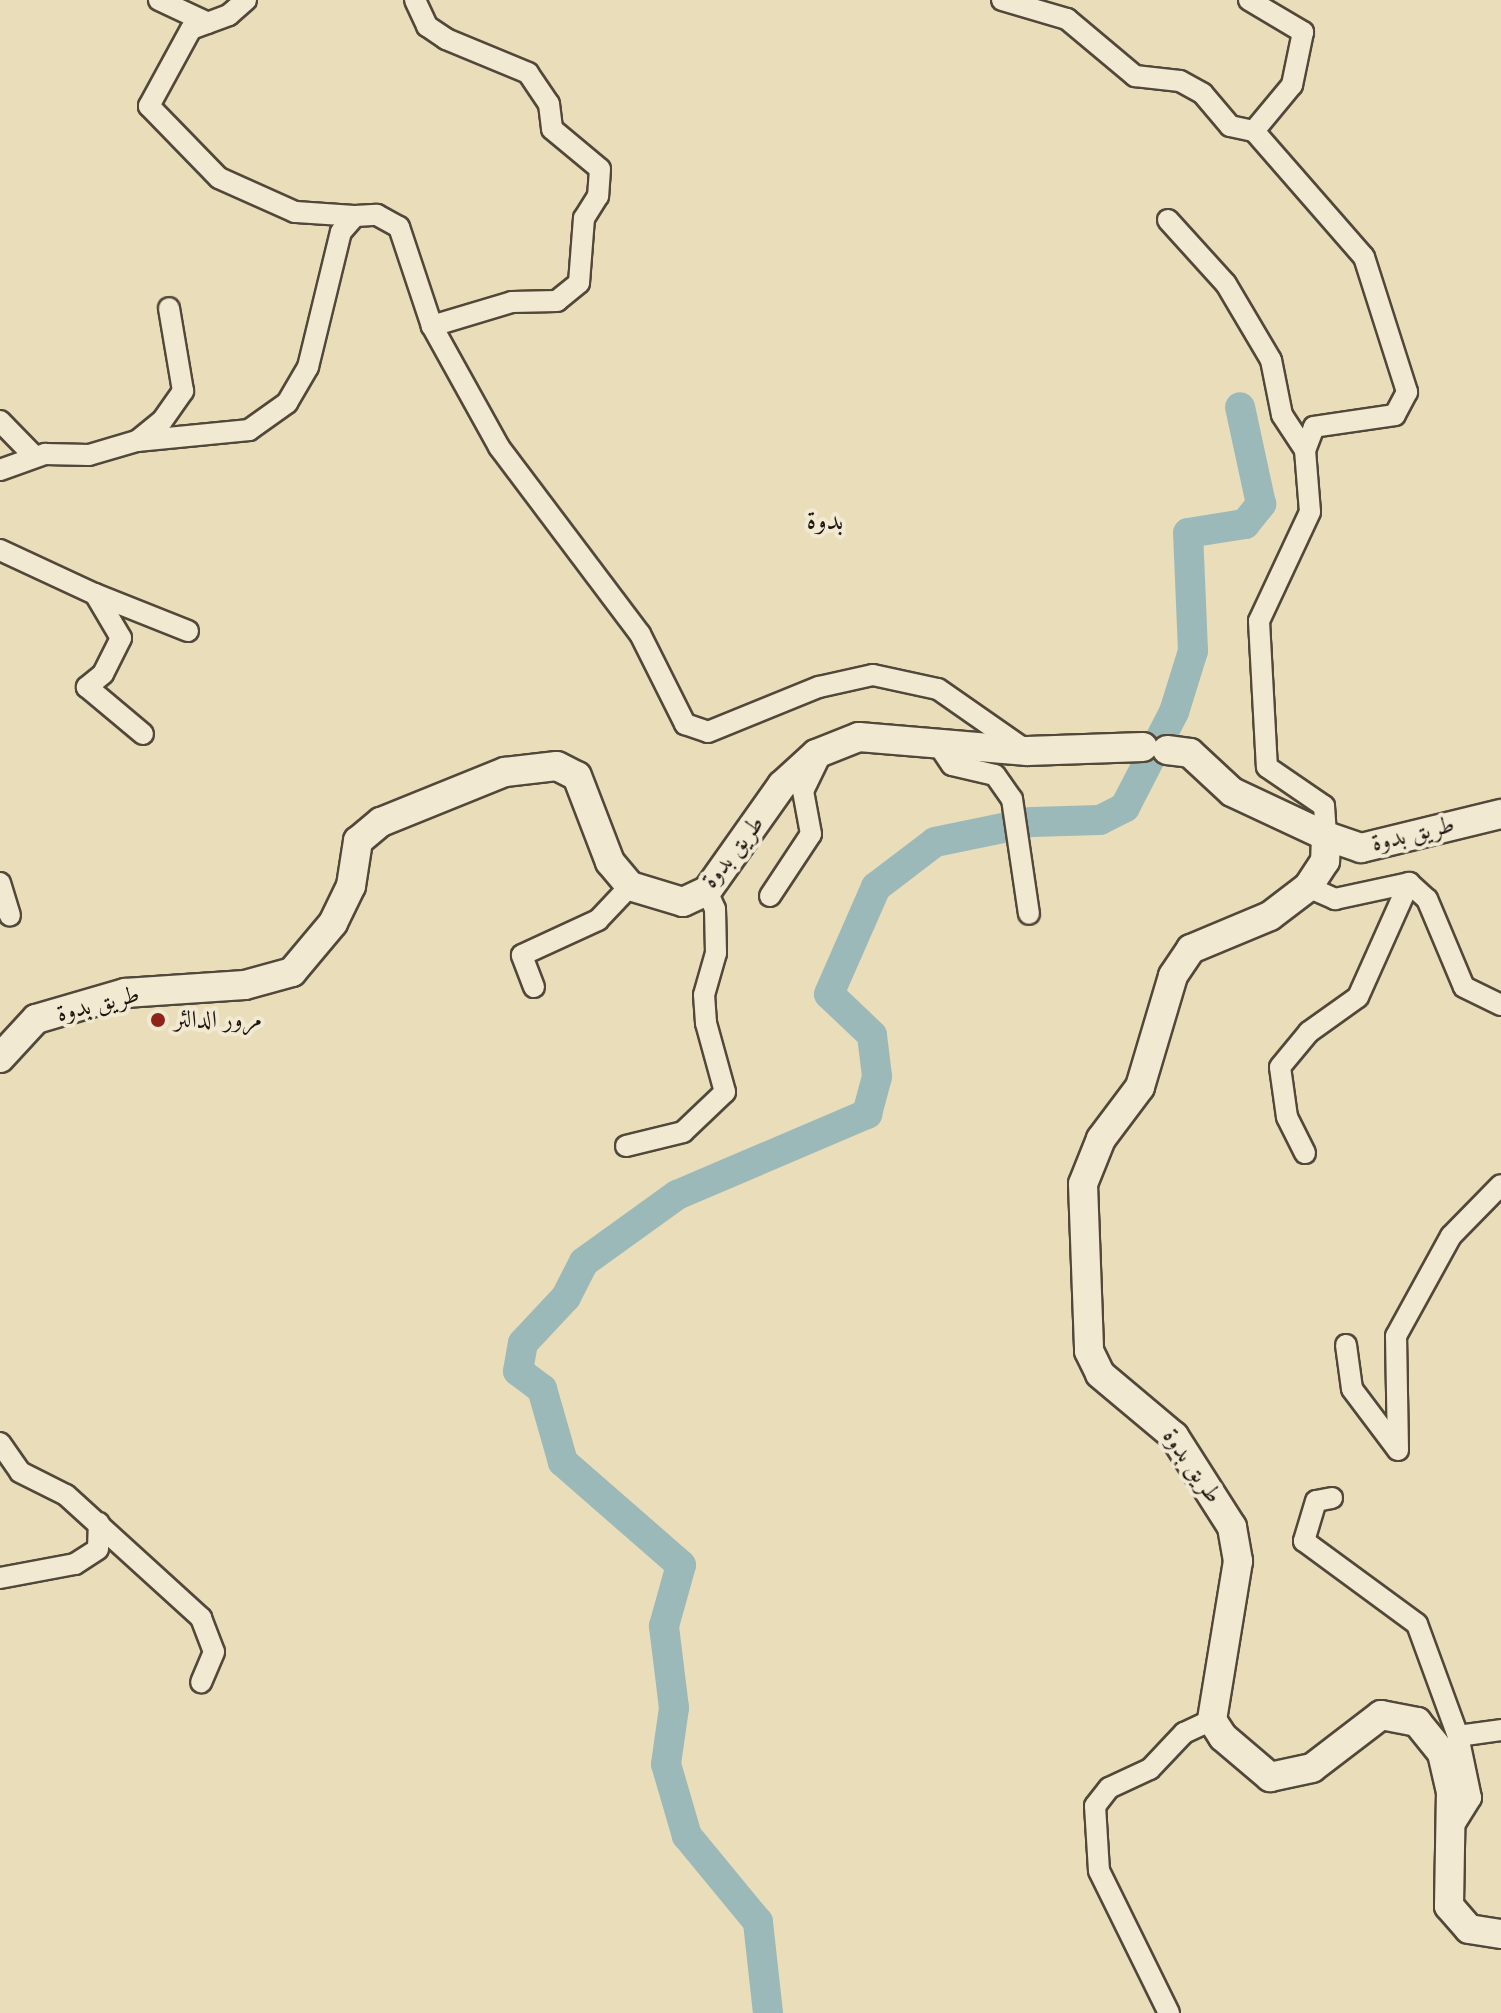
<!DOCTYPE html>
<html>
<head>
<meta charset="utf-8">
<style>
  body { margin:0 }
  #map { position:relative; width:1501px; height:2013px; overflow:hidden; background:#e9ddba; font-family:Cardo,Amiri,serif }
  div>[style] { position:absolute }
  .river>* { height:30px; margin:-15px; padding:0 15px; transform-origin:15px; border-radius:15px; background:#9cb9ba }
  .roads { filter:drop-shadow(2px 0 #52483a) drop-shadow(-2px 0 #52483a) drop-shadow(0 2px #52483a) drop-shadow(0 -2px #52483a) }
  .street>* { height:20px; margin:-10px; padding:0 10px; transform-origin:10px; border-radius:10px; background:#f1e9d2 }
  .secondary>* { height:28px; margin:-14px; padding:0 14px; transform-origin:14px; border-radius:14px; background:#f1e9d2 }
  .dots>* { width:22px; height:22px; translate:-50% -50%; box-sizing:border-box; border:4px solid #f1e9d2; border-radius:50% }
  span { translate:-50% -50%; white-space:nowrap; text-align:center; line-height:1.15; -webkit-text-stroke:8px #f1e9d2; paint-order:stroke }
  .street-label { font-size:24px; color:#20160f }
  .poi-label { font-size:24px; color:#20160f }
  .left { translate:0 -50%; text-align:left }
  .neighbourhood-label { font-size:26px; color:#20160f }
</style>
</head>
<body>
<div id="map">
  <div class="river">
    <div style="left:768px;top:2013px;width:92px;rotate:-96.3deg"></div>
    <div style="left:758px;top:1922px;width:112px;rotate:-129.5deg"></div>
    <div style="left:687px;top:1836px;width:75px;rotate:-106.3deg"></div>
    <div style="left:666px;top:1764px;width:57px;rotate:-81.9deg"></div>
    <div style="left:674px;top:1708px;width:83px;rotate:-97deg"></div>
    <div style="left:664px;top:1626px;width:63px;rotate:-74.4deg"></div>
    <div style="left:681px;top:1565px;width:157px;rotate:-138.9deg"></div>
    <div style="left:563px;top:1462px;width:76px;rotate:-106deg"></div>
    <div style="left:542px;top:1389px;width:30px;rotate:-143deg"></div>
    <div style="left:518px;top:1371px;width:28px;rotate:-80deg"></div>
    <div style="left:523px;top:1343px;width:63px;rotate:-46.9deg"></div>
    <div style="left:566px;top:1297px;width:39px;rotate:-63deg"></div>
    <div style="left:584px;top:1262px;width:115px;rotate:-35.8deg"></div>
    <div style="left:677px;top:1195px;width:207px;rotate:-23.1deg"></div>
    <div style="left:867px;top:1114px;width:39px;rotate:-75deg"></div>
    <div style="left:877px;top:1076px;width:41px;rotate:-97deg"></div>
    <div style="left:872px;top:1035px;width:59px;rotate:-136.4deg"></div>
    <div style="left:829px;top:994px;width:117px;rotate:-66.3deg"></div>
    <div style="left:876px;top:887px;width:74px;rotate:-37.3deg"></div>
    <div style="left:935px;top:842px;width:99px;rotate:-11.7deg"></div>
    <div style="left:1032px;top:822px;width:68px;rotate:-1.7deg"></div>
    <div style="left:1100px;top:820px;width:28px;rotate:-27deg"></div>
    <div style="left:1125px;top:807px;width:107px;rotate:-62.7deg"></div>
    <div style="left:1174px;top:712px;width:64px;rotate:-72.7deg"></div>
    <div style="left:1193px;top:651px;width:118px;rotate:-92.4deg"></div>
    <div style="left:1188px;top:533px;width:58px;rotate:-9deg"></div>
    <div style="left:1245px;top:524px;width:26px;rotate:-51deg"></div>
    <div style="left:1261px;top:504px;width:99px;rotate:-102.2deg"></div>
  </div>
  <div class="roads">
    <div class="street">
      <div style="left:159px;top:0;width:54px;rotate:25.1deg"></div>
      <div style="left:246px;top:0;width:23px;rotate:139deg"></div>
      <div style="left:229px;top:15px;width:40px;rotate:159.8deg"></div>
      <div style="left:191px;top:29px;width:88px;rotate:118.6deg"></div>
      <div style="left:149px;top:106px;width:100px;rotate:45.8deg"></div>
      <div style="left:219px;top:178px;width:83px;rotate:24.1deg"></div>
      <div style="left:295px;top:212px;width:60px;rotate:3.8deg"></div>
      <div style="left:415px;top:0;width:29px;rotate:65deg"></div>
      <div style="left:427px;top:26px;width:23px;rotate:34deg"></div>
      <div style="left:446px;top:39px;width:89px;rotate:22.5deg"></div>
      <div style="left:528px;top:73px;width:37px;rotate:56deg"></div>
      <div style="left:549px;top:104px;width:25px;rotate:83deg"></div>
      <div style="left:552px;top:129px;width:62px;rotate:39.8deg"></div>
      <div style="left:600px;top:169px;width:27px;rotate:94deg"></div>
      <div style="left:598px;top:196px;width:26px;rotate:122deg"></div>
      <div style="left:584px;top:218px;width:65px;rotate:94.4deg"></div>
      <div style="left:579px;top:283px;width:28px;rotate:141deg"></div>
      <div style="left:557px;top:301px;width:45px;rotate:178.7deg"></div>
      <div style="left:512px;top:302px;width:84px;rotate:163.3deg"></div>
      <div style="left:432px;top:326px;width:138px;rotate:61deg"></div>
      <div style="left:499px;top:447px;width:234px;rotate:53deg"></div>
      <div style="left:640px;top:634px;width:101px;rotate:63.4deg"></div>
      <div style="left:685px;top:724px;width:24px;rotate:19deg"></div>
      <div style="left:708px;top:732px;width:120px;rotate:-22.1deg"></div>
      <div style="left:819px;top:687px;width:55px;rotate:-12.5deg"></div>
      <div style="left:873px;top:675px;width:66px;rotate:12.2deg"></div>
      <div style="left:938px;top:689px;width:108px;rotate:34.9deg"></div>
      <div style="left:1002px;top:0;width:68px;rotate:16.3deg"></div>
      <div style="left:1067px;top:19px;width:89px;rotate:40deg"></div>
      <div style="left:1135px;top:76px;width:45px;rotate:6.3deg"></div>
      <div style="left:1180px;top:81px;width:26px;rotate:29deg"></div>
      <div style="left:1203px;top:94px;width:42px;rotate:49.8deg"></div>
      <div style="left:1230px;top:126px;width:25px;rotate:12deg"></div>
      <div style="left:1254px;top:131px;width:167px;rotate:48.9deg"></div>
      <div style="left:1364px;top:257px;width:142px;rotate:72.3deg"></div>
      <div style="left:1407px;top:392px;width:26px;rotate:118deg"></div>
      <div style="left:1395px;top:415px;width:82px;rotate:171.6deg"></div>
      <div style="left:1314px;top:427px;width:25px;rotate:111deg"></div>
      <div style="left:1305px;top:450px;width:62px;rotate:85.4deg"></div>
      <div style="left:1310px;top:512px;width:120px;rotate:115.1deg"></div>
      <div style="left:1259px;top:621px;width:146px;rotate:86.9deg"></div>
      <div style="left:1267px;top:767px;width:69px;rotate:34.4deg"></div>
      <div style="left:1324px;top:806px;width:30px;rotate:86deg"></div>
      <div style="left:1249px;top:0;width:63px;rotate:30.7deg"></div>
      <div style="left:1303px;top:32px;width:54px;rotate:101.7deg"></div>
      <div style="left:1292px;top:85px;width:60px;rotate:129.6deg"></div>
      <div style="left:1168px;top:220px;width:86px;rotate:47.8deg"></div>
      <div style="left:1226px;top:284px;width:88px;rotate:59.4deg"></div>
      <div style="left:1271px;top:360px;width:56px;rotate:78.7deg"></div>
      <div style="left:1282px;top:415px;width:42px;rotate:56.7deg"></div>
      <div style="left:0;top:421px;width:50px;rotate:45.8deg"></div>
      <div style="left:137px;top:441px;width:32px;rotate:-39deg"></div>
      <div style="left:162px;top:421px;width:37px;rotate:-55deg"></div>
      <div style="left:183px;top:391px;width:84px;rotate:-99.6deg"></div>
      <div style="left:0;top:470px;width:48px;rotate:-19.6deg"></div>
      <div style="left:45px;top:454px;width:44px;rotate:1.3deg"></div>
      <div style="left:89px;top:455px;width:50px;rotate:-16.3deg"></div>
      <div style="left:137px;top:441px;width:113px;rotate:-5.6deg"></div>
      <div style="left:249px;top:430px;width:47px;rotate:-35.4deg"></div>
      <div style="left:287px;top:403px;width:42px;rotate:-59.7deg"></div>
      <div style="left:308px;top:367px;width:139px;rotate:-76.3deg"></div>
      <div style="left:341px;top:232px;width:21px;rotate:-49deg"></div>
      <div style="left:355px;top:216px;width:22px;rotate:-3deg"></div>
      <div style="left:377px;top:215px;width:25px;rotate:29deg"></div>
      <div style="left:399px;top:227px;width:104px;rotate:71.6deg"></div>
      <div style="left:0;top:550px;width:105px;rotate:24.9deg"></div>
      <div style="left:95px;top:594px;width:51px;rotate:59.4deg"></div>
      <div style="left:121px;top:638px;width:40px;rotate:116.6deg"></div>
      <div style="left:103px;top:674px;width:21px;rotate:141deg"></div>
      <div style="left:87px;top:687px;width:73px;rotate:40deg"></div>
      <div style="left:95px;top:594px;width:100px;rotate:21.7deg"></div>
      <div style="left:935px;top:740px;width:30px;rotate:56deg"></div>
      <div style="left:952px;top:765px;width:44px;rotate:13.1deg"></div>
      <div style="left:995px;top:775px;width:29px;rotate:55deg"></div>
      <div style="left:1012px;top:799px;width:116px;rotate:81.6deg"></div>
      <div style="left:0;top:883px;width:34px;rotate:73deg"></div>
      <div style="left:1308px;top:887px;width:30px;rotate:24deg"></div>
      <div style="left:1335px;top:899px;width:76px;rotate:-12.2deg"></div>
      <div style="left:1409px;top:883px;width:24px;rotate:42deg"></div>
      <div style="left:1427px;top:899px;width:95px;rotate:67.2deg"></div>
      <div style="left:1464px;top:987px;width:41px;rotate:25.9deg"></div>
      <div style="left:770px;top:896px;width:74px;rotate:-56.5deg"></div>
      <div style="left:811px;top:834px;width:44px;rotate:-100.5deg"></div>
      <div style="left:803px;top:791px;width:43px;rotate:-64deg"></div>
      <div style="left:534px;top:987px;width:34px;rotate:-111deg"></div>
      <div style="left:522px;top:955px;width:84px;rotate:-24.7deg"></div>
      <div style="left:598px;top:920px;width:47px;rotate:-46.7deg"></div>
      <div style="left:626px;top:1146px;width:59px;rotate:-13.8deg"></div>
      <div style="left:683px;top:1132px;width:58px;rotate:-43.6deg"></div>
      <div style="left:725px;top:1092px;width:72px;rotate:-105.4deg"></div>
      <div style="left:706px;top:1023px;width:28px;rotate:-94deg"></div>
      <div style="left:704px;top:995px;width:44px;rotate:-74.1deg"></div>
      <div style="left:716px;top:953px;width:44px;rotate:-91.3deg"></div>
      <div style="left:715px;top:909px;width:20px;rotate:-114deg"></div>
      <div style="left:1305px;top:1153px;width:40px;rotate:-116.6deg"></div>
      <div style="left:1287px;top:1117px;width:50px;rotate:-98deg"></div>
      <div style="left:1280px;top:1067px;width:45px;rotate:-50.4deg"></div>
      <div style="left:1309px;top:1032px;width:60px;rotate:-35.5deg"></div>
      <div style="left:1358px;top:997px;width:125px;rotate:-65.9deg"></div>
      <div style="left:1346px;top:1345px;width:44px;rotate:82.2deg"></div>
      <div style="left:1352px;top:1389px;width:76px;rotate:53deg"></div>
      <div style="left:1398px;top:1450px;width:114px;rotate:-91deg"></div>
      <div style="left:1396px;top:1336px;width:114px;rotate:-61.2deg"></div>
      <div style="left:1451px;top:1236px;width:71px;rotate:-45.6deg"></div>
      <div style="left:0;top:1443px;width:35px;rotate:55deg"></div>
      <div style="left:20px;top:1472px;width:51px;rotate:26.6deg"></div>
      <div style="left:66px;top:1495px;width:183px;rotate:42.3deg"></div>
      <div style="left:201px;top:1618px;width:36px;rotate:69deg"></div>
      <div style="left:214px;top:1652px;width:33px;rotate:113deg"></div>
      <div style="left:1332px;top:1498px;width:16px;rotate:169deg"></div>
      <div style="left:1316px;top:1501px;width:42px;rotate:106.7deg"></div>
      <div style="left:1304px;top:1541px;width:140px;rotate:36.3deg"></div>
      <div style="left:1417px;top:1624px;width:119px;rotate:69.9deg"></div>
      <div style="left:0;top:1578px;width:76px;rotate:-10.6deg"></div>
      <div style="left:75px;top:1564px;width:27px;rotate:-33deg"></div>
      <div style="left:98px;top:1549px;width:26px;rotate:-88deg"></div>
      <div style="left:1451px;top:1830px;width:38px;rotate:-58deg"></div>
      <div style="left:1471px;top:1798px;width:63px;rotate:-101.8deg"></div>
      <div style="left:1458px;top:1736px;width:43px;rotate:-7.9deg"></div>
      <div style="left:1169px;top:2013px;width:158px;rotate:-116.2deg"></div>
      <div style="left:1099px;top:1871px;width:65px;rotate:-93.5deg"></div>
      <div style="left:1095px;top:1806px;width:23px;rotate:-52deg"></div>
      <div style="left:1109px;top:1788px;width:45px;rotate:-24.9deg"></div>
      <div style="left:1150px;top:1769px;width:50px;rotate:-46.6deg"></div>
      <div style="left:1184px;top:1733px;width:31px;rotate:-25deg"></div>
    </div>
    <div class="secondary">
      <div style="left:1167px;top:750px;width:23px;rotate:7deg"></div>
      <div style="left:1190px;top:753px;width:57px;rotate:42.9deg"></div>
      <div style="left:1232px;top:792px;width:104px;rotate:25.1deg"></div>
      <div style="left:1326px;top:836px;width:25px;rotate:92deg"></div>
      <div style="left:1325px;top:861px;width:31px;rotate:123deg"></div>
      <div style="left:1308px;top:887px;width:48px;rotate:142.7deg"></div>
      <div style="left:1270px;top:916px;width:86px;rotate:157.3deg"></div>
      <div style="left:1191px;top:949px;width:32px;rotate:124deg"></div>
      <div style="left:1173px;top:976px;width:116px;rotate:106.6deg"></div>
      <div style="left:1140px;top:1087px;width:65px;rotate:126.9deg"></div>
      <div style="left:1101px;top:1139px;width:48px;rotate:111.8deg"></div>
      <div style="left:1083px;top:1184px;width:167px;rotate:87.9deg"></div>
      <div style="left:1089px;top:1351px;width:25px;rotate:64deg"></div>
      <div style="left:1100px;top:1374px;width:97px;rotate:40deg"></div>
      <div style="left:1174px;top:1436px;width:108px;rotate:57.5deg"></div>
      <div style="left:1232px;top:1527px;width:35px;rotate:80deg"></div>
      <div style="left:1238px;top:1561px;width:161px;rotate:99.3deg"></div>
      <div style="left:1212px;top:1720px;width:20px;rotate:57deg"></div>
      <div style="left:1223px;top:1737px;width:62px;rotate:40.4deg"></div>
      <div style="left:1270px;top:1777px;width:43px;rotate:-12.1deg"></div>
      <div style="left:1312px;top:1768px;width:87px;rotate:-37.5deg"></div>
      <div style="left:1381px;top:1715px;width:37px;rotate:11deg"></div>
      <div style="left:1417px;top:1722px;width:40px;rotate:51deg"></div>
      <div style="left:1442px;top:1753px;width:39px;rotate:77deg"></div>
      <div style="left:1451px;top:1791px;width:115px;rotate:91deg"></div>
      <div style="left:1449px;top:1906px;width:30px;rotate:49deg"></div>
      <div style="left:1469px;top:1929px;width:32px;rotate:9deg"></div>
      <div style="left:1326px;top:836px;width:37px;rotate:19deg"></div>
      <div style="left:1361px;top:848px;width:144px;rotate:-13.7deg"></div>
      <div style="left:0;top:1058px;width:53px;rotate:-47.3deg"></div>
      <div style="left:36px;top:1019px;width:93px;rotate:-16.3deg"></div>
      <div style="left:125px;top:993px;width:120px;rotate:-3.8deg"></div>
      <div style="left:245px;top:985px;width:49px;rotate:-15.5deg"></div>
      <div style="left:292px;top:972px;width:64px;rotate:-50.1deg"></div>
      <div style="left:333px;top:923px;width:41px;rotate:-64.1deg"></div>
      <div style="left:351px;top:886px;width:46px;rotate:-81.2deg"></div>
      <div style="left:358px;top:841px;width:30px;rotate:-40deg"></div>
      <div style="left:381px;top:822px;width:134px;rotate:-22deg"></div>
      <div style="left:505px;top:772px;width:52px;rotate:-6.6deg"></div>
      <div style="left:557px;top:766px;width:22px;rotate:27deg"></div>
      <div style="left:577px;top:776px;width:92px;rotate:69deg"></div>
      <div style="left:610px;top:862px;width:31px;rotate:50deg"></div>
      <div style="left:630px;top:886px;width:55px;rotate:16.8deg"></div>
      <div style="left:683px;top:902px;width:26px;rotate:-25deg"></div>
      <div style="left:707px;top:891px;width:130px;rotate:-54.7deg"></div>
      <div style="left:782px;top:785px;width:46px;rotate:-42.4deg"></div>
      <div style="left:816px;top:754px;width:46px;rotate:-21.6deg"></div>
      <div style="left:859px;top:737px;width:169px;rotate:4.8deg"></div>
      <div style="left:1027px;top:751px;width:116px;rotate:-2deg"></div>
    </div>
  </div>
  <div class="dots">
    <div style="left:158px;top:1020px;background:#8f2418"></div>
  </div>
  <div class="street-label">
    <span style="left:1413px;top:834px;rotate:-14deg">طريق بدوة</span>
    <span style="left:733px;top:852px;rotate:-52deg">طريق بدوة</span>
    <span style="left:98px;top:1004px;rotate:-14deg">طريق بدوة</span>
    <span style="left:1192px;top:1466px;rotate:55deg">طريق بدوة</span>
  </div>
  <div class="poi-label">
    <span class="left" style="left:174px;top:1020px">مرور الدالئر</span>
  </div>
  <div class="neighbourhood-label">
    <span style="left:825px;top:521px">بدوة</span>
  </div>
</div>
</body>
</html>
